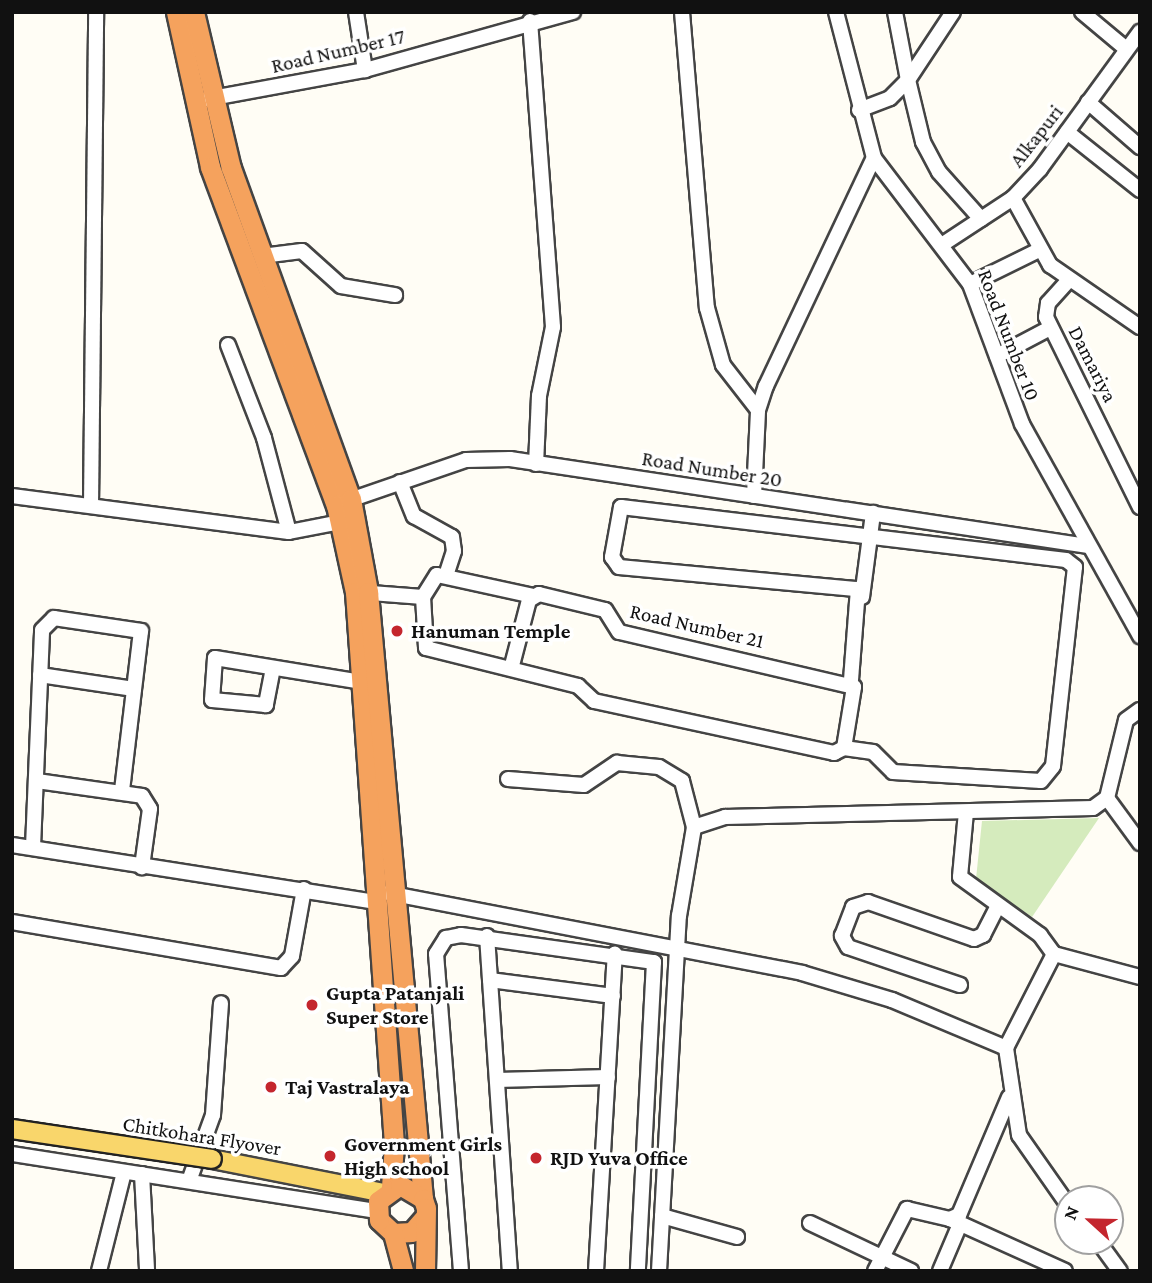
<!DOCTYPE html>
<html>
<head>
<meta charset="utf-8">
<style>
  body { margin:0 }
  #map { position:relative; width:1152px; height:1283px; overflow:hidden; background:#fffdf5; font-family:"Crimson Pro",serif }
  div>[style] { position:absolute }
  .green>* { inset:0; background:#d5ebbd }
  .roads { filter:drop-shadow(2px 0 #444) drop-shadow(-2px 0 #444) drop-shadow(0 2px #444) drop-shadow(0 -2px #444) }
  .minor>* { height:14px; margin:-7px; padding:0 7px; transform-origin:7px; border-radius:7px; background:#fff }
  .major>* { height:18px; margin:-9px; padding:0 9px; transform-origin:9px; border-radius:9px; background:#f9d66b }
  .highway>* { height:19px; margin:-9.5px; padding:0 9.5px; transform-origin:9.5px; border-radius:9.5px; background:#f5a25d }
  .bridges { filter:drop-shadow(2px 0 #222) drop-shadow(-2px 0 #222) drop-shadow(0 2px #222) drop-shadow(0 -2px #222) }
  .major-bridge>* { height:18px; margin:-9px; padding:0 9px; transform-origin:9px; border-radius:9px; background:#f9d66b }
  .dots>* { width:19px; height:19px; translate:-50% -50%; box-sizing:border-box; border:4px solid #fff; border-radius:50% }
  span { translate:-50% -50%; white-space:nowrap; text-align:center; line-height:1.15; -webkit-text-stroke:7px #fff; paint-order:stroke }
  .street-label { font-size:21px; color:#111 }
  .poi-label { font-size:21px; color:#111; font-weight:700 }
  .left { translate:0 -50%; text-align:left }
  .frame { position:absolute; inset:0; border:14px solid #111; pointer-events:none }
  .north { position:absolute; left:1054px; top:1185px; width:70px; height:70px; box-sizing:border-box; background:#fff; border:2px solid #a0a0a0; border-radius:50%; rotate:292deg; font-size:19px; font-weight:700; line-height:28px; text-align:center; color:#111 }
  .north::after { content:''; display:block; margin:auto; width:24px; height:32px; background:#c4262e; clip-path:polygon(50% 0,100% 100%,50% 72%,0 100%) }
</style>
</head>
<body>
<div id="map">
  <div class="green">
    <div style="clip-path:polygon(1099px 818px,1032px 917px,976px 879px,982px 821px)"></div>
  </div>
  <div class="roads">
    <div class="minor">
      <div style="left:356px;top:12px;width:59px;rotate:81.2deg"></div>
      <div style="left:682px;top:12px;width:297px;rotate:85.2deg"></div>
      <div style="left:707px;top:308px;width:59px;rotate:74.3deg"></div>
      <div style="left:723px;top:365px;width:57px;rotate:52.1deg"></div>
      <div style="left:836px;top:12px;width:151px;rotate:75.4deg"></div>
      <div style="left:874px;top:158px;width:158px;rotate:52.7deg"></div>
      <div style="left:970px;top:284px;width:149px;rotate:69.6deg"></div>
      <div style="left:1022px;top:424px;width:243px;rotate:60.9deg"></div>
      <div style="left:953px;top:12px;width:82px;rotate:123.5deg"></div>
      <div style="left:908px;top:80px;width:64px;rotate:76.4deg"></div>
      <div style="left:923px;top:142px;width:34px;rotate:62deg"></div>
      <div style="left:939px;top:172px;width:63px;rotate:48.2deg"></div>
      <div style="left:1082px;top:12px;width:56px;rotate:39.9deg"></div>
      <div style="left:530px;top:21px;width:307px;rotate:85.7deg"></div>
      <div style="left:553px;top:327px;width:70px;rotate:101.5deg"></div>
      <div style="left:539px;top:396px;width:68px;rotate:92.5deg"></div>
      <div style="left:207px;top:99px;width:161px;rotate:-10.4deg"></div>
      <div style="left:365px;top:70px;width:216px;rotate:-15.6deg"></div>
      <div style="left:1088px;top:102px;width:69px;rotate:40.9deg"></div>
      <div style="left:859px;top:110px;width:33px;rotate:-21deg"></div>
      <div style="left:890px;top:98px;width:25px;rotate:-45deg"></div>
      <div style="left:908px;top:80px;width:69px;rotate:-100.8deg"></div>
      <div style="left:1067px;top:132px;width:93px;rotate:38.5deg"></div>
      <div style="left:1013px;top:198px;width:77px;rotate:61.1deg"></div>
      <div style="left:1050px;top:265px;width:109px;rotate:34.6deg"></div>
      <div style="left:943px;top:244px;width:84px;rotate:-33.3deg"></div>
      <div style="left:1013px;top:198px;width:40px;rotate:-47deg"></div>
      <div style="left:1040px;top:169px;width:170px;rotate:-53.9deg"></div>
      <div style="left:262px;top:256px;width:40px;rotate:-7.1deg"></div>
      <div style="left:302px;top:251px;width:52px;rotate:41.9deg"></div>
      <div style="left:341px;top:286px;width:55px;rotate:9.5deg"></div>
      <div style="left:1068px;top:281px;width:30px;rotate:132deg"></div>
      <div style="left:1048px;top:303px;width:14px;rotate:98deg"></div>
      <div style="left:1046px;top:317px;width:212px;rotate:63.7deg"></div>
      <div style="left:970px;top:284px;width:77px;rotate:-26.2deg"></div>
      <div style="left:228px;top:345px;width:100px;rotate:68.8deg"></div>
      <div style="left:264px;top:438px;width:97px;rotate:75.1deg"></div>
      <div style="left:997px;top:356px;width:60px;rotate:-27.8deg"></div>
      <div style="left:400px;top:482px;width:37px;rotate:68deg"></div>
      <div style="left:414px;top:516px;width:43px;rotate:28.9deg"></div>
      <div style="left:452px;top:537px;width:14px;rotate:82deg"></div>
      <div style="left:454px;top:551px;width:25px;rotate:108deg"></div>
      <div style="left:12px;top:496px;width:279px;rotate:7.4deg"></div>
      <div style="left:289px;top:532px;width:53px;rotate:-10.9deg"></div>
      <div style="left:754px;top:496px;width:86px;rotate:-87.3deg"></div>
      <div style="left:758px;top:410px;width:25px;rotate:-72deg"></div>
      <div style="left:766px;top:386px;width:252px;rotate:-64.7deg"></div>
      <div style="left:344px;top:502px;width:129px;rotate:-19deg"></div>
      <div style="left:466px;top:460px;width:44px;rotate:-1.3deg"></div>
      <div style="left:510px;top:459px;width:585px;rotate:8.56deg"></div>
      <div style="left:91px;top:506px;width:494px;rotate:-89.4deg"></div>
      <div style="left:358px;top:592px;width:65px;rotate:4.4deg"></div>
      <div style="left:423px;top:597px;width:51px;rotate:86.6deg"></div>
      <div style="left:426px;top:648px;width:157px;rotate:14deg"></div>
      <div style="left:578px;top:686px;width:22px;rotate:43deg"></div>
      <div style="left:594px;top:701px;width:246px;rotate:12.2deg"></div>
      <div style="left:834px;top:753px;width:11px;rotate:-27deg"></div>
      <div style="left:844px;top:748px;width:62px;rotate:-80.7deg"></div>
      <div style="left:854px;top:687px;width:241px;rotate:-166.8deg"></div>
      <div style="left:619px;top:632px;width:26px;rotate:-122deg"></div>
      <div style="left:605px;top:610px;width:68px;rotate:-166.4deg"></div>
      <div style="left:539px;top:594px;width:12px;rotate:149deg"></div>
      <div style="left:529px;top:600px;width:71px;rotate:104.6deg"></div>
      <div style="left:423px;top:597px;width:26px;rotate:-58deg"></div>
      <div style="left:437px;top:575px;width:98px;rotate:12.3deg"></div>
      <div style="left:862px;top:597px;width:85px;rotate:-82.5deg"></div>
      <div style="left:273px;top:668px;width:38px;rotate:101deg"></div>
      <div style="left:266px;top:705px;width:54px;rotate:-174.7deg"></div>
      <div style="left:212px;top:700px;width:42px;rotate:-85.9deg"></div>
      <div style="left:215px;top:658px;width:148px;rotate:9.3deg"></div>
      <div style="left:40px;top:675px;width:95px;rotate:8.5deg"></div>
      <div style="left:844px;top:748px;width:29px;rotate:8deg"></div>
      <div style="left:873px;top:752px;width:28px;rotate:45deg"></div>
      <div style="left:893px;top:772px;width:148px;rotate:3.5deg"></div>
      <div style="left:1041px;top:781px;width:19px;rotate:-51deg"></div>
      <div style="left:1053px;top:766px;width:200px;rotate:-83.7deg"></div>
      <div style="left:1075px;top:567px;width:11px;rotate:-142deg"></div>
      <div style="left:1066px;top:560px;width:448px;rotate:-173.2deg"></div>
      <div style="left:621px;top:507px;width:51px;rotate:100.2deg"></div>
      <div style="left:612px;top:557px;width:12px;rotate:55deg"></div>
      <div style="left:619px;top:567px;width:240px;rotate:5.3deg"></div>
      <div style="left:858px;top:589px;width:92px;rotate:94.4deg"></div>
      <div style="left:508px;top:779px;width:76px;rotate:4.5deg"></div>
      <div style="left:584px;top:785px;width:40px;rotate:-34deg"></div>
      <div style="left:617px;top:763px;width:42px;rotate:5.4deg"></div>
      <div style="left:659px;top:767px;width:27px;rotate:31deg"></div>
      <div style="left:682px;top:781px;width:48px;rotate:75.4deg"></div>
      <div style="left:37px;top:781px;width:106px;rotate:8.1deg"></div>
      <div style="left:142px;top:796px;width:15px;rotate:58deg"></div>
      <div style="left:150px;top:809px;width:59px;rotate:97.9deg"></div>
      <div style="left:1107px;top:798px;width:56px;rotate:53.7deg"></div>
      <div style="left:966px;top:812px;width:65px;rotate:95.3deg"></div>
      <div style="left:960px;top:877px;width:99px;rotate:35.9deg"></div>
      <div style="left:1040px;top:935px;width:24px;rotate:54deg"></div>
      <div style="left:1054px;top:954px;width:106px;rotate:117.1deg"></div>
      <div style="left:12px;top:845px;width:369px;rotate:8.9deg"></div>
      <div style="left:33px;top:847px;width:217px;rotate:-87.6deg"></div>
      <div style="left:42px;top:630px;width:17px;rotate:-45deg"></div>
      <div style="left:54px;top:618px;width:88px;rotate:8.5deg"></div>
      <div style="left:141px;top:631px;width:161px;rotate:96.8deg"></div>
      <div style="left:388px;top:893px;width:422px;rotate:10.9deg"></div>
      <div style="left:802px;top:973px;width:94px;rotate:16.7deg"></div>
      <div style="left:892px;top:1000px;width:124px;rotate:22.8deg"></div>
      <div style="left:1006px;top:1048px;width:88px;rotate:81.5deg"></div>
      <div style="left:1019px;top:1135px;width:85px;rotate:55deg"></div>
      <div style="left:12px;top:922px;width:273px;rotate:9.7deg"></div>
      <div style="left:281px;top:968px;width:16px;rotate:-47deg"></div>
      <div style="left:292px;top:956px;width:68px;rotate:-79.8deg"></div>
      <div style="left:487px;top:936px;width:336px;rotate:86.1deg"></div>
      <div style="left:1054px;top:954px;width:89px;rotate:15deg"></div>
      <div style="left:490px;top:980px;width:124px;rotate:7.4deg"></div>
      <div style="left:960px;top:985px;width:118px;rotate:-161.3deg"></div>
      <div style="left:848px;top:947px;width:13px;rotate:-119deg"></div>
      <div style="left:842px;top:936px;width:31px;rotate:-69deg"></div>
      <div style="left:853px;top:907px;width:16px;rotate:-18deg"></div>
      <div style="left:868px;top:902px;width:112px;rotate:19.2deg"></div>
      <div style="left:974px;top:939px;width:10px;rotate:-24deg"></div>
      <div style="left:983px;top:935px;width:31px;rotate:-63deg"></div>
      <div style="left:497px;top:1080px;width:111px;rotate:-1.5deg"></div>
      <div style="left:12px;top:1154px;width:369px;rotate:8.9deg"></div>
      <div style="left:142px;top:1174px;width:97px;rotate:87deg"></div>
      <div style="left:189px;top:1181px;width:70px;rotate:-70deg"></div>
      <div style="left:213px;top:1115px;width:112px;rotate:-85.9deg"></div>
      <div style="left:662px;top:1216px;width:78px;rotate:15.6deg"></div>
      <div style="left:950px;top:1219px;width:126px;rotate:24.3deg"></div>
      <div style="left:810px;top:1223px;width:112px;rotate:25.4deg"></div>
      <div style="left:1098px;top:1241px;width:37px;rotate:54deg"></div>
      <div style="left:99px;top:1271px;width:102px;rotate:-75.8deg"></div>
      <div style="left:461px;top:1271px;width:318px;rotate:-94.5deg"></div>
      <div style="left:436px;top:954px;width:19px;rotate:-58deg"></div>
      <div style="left:446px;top:938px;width:15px;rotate:-11deg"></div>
      <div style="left:461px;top:935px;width:195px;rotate:8deg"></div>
      <div style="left:654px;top:962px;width:309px;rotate:93deg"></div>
      <div style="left:596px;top:1271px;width:318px;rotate:-86.6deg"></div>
      <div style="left:659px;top:1271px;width:356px;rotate:-86.8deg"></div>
      <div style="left:679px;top:916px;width:90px;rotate:-80.4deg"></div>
      <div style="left:694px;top:827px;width:33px;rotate:-18deg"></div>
      <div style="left:725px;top:817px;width:368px;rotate:-1.4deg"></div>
      <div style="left:1093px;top:808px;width:17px;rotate:-36deg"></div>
      <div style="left:1107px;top:798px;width:80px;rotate:-76.3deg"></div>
      <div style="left:1126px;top:720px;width:17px;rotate:-36deg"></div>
      <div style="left:875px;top:1271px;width:70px;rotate:-62.7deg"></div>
      <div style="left:907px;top:1209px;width:44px;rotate:13.1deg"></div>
      <div style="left:950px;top:1219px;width:10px;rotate:-24deg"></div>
      <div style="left:959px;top:1215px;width:128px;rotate:-67deg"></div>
      <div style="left:940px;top:1271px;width:51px;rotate:-66.9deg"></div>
    </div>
    <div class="major">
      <div style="left:212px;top:1159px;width:174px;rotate:11.2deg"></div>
    </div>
    <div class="highway">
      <div style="left:176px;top:12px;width:159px;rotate:77.6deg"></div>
      <div style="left:210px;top:167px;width:361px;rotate:69.6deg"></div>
      <div style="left:336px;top:505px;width:89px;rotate:77.7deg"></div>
      <div style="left:355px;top:592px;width:553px;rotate:85.96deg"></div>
      <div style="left:394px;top:1144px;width:43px;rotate:94deg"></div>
      <div style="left:194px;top:12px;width:160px;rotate:76.7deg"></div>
      <div style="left:231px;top:168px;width:352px;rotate:70.1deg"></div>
      <div style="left:351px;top:499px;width:95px;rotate:79.6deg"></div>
      <div style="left:368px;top:592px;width:609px;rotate:84.82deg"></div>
      <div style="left:424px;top:1218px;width:18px;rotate:131deg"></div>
      <div style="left:412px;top:1232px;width:19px;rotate:177deg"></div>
      <div style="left:393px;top:1233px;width:19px;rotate:-137deg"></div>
      <div style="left:379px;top:1220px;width:19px;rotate:-93deg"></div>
      <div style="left:378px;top:1201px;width:27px;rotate:-36deg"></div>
      <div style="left:400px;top:1185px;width:27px;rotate:31deg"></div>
      <div style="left:423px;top:1199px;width:9px;rotate:72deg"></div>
      <div style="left:426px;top:1208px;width:63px;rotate:90.9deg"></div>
      <div style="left:393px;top:1233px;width:39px;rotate:75deg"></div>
    </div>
  </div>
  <div class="bridges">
    <div class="major-bridge">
      <div style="left:12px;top:1129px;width:202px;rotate:8.5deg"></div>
    </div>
  </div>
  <div class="dots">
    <div style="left:397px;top:631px;background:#c4262e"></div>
    <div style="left:312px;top:1005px;background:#c4262e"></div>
    <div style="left:271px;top:1087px;background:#c4262e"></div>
    <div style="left:330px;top:1156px;background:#c4262e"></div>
    <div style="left:536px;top:1158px;background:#c4262e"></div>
  </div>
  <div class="street-label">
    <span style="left:338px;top:51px;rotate:-13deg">Road Number 17</span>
    <span style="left:1036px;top:136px;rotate:-52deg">Alkapuri</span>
    <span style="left:1009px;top:335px;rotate:69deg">Road Number 10</span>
    <span style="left:1093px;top:364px;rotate:63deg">Damariya</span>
    <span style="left:712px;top:469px;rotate:9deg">Road Number 20</span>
    <span style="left:697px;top:626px;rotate:13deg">Road Number 21</span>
    <span style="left:202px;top:1136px;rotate:9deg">Chitkohara Flyover</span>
  </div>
  <div class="poi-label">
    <span class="left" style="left:411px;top:631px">Hanuman Temple</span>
    <span class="left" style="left:326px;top:1005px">Gupta Patanjali<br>Super Store</span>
    <span class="left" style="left:285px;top:1087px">Taj Vastralaya</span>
    <span class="left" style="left:344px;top:1156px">Government Girls<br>High school</span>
    <span class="left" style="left:550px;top:1158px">RJD Yuva Office</span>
  </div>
  <div class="frame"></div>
  <div class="north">N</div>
</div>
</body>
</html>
